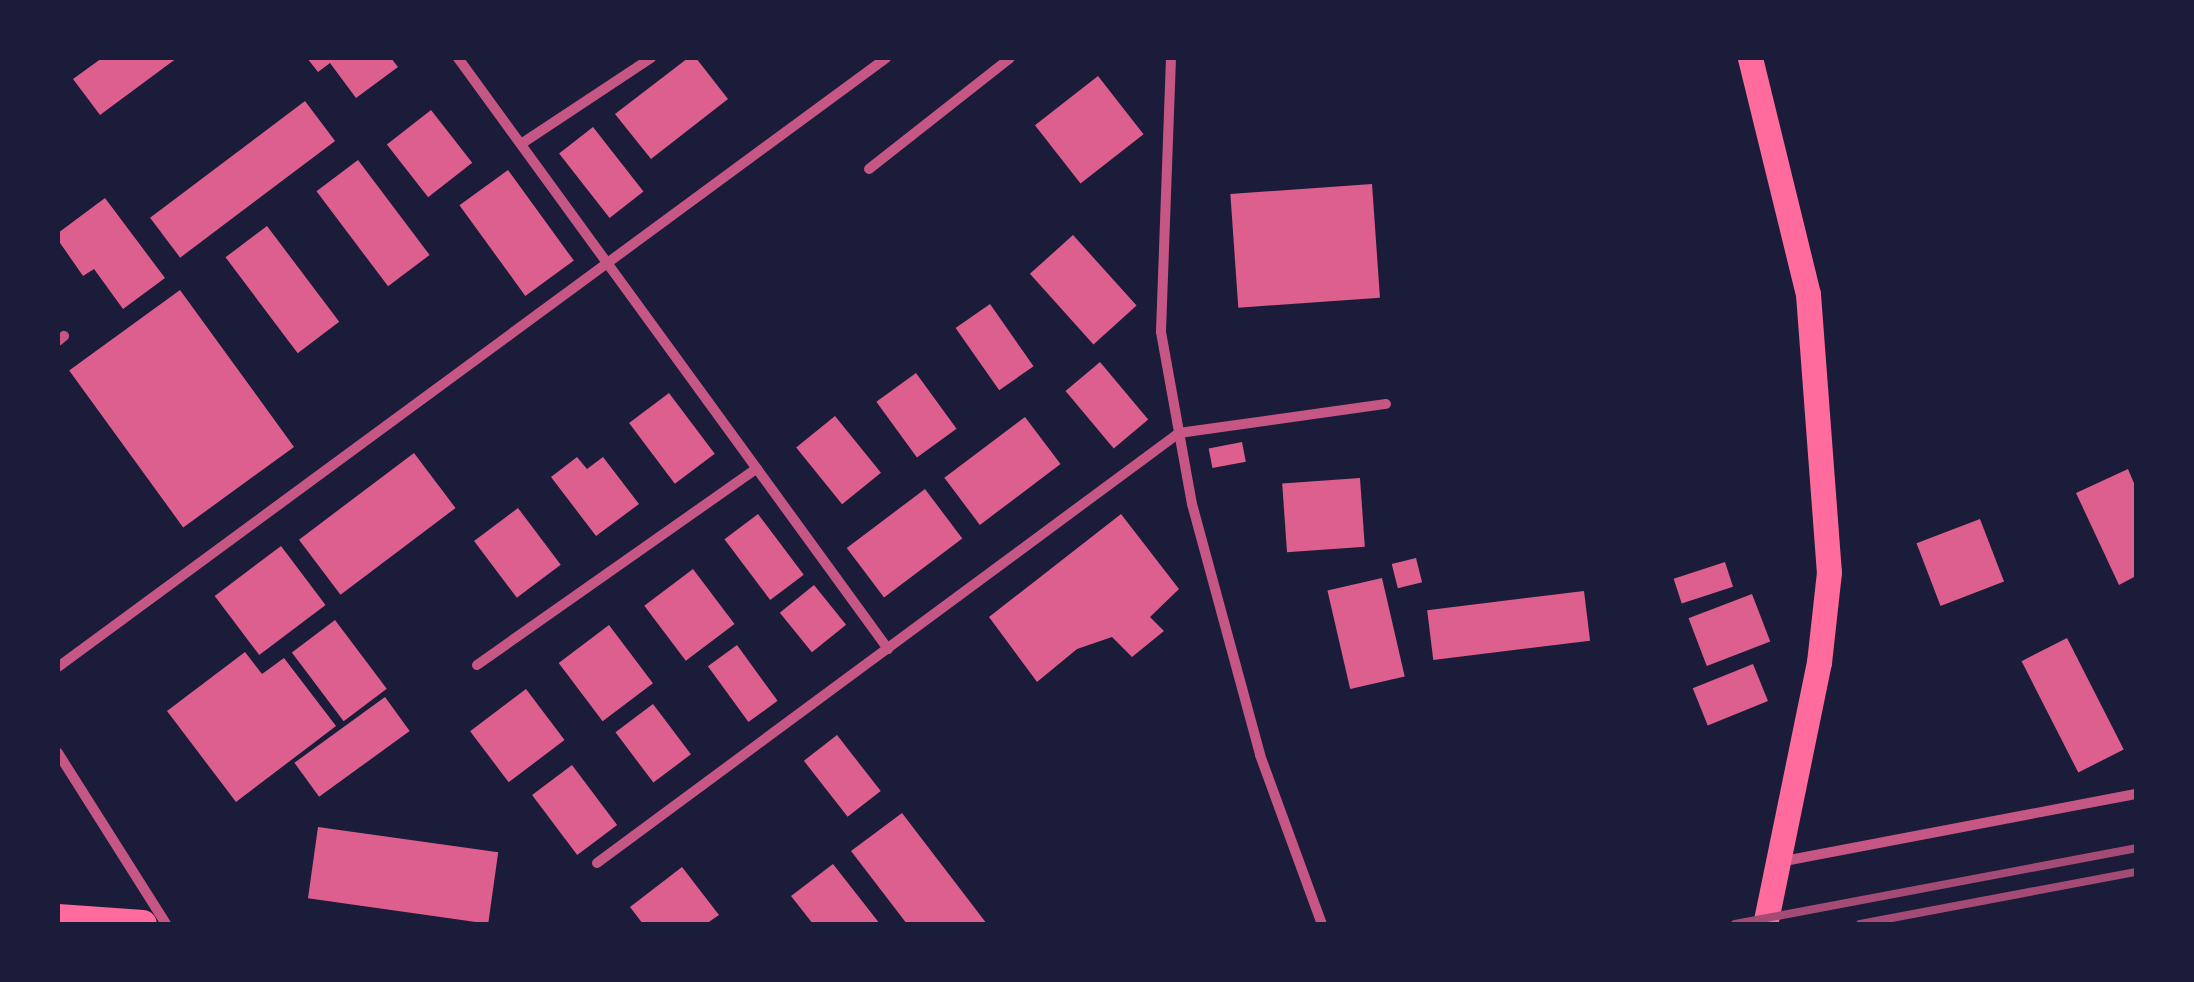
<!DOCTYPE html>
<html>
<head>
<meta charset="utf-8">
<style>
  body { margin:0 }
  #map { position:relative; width:2194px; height:982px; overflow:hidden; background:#1b1b3a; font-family:"Exo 2",sans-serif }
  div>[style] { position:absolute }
  .building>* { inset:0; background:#dd5f8e; transform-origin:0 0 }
  .minor>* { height:10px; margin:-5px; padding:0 5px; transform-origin:5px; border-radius:5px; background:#c65784 }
  .primary>* { height:25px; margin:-12.5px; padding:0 12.5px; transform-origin:12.5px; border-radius:12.5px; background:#ff6b9d }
  .trunk>* { height:28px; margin:-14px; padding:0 14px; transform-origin:14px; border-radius:14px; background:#ff6b9d }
  .rail>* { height:8px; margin:-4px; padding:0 4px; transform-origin:4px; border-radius:4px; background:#a44b75 }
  span { translate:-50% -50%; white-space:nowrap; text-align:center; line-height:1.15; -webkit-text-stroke:9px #1b1b3a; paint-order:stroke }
  .frame { position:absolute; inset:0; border:60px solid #1b1b3a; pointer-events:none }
</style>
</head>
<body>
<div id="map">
  <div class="building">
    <div style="clip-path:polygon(102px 58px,177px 58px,100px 115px,73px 79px)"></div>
    <div style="clip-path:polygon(307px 58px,391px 58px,398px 67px,356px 98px,330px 63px,318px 72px)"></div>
    <div style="clip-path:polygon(688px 58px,696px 58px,728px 99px,651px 159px,615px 114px)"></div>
    <div style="left:1098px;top:76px;width:74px;height:80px;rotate:52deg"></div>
    <div style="left:305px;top:101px;width:50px;height:194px;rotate:53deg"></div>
    <div style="left:431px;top:110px;width:67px;height:56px;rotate:52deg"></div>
    <div style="left:593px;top:127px;width:82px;height:43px;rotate:52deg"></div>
    <div style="left:358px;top:160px;width:119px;height:52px;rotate:53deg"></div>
    <div style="left:508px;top:170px;width:112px;height:60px;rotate:54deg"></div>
    <div style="left:1372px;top:184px;width:114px;height:142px;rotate:86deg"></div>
    <div style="clip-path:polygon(105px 198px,165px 278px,123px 309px,94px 269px,83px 276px,58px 240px,58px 233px)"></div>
    <div style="left:267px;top:226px;width:120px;height:52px;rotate:53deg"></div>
    <div style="left:1073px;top:235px;width:95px;height:58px;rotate:48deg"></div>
    <div style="left:180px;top:290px;width:194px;height:137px;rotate:54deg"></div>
    <div style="left:990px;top:304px;width:76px;height:42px;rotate:55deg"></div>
    <div style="left:1100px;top:362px;width:75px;height:45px;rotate:50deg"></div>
    <div style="left:916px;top:373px;width:69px;height:49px;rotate:54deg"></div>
    <div style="left:669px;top:393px;width:76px;height:50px;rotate:53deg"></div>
    <div style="left:835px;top:416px;width:73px;height:50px;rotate:51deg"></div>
    <div style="left:1025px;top:417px;width:59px;height:101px;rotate:53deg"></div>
    <div style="left:1242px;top:442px;width:20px;height:34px;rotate:79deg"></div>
    <div style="left:414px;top:453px;width:69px;height:144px;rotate:53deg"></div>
    <div style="clip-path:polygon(577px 457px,587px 469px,603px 457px,639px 504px,596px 536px,551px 477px)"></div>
    <div style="clip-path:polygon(2128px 469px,2136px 488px,2136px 576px,2119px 585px,2076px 493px)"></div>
    <div style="left:1360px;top:478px;width:69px;height:78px;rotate:86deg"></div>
    <div style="left:925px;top:489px;width:62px;height:98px;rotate:53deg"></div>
    <div style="left:518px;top:508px;width:71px;height:55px;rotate:53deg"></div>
    <div style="left:758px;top:514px;width:76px;height:42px;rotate:53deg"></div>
    <div style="clip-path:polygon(1121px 514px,1179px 589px,1150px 617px,1164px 631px,1132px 657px,1112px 637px,1077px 649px,1037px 682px,989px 617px)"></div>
    <div style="left:1980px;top:519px;width:67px;height:68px;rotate:69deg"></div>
    <div style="left:281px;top:546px;width:74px;height:83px;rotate:53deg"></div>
    <div style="left:1416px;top:558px;width:25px;height:25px;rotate:76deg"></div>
    <div style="left:1725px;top:562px;width:26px;height:54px;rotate:72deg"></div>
    <div style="left:693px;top:569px;width:69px;height:61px;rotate:53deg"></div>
    <div style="left:1382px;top:578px;width:101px;height:56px;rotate:77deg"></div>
    <div style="left:814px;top:585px;width:51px;height:44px;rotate:51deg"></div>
    <div style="left:1584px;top:591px;width:50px;height:158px;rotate:83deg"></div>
    <div style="left:1752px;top:594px;width:51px;height:68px;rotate:69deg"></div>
    <div style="left:335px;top:620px;width:86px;height:54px;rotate:53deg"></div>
    <div style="left:609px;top:625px;width:73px;height:63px;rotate:53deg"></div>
    <div style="left:2067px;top:638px;width:125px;height:51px;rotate:63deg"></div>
    <div style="left:737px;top:645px;width:69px;height:36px;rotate:54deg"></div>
    <div style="clip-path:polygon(245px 652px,262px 674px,284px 658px,336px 726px,236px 802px,167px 711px)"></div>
    <div style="left:1753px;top:664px;width:40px;height:65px;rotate:68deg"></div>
    <div style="left:526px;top:689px;width:64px;height:70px;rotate:53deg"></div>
    <div style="left:385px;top:697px;width:42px;height:112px;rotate:54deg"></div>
    <div style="left:653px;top:704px;width:63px;height:47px;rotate:53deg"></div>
    <div style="left:837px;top:735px;width:71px;height:42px;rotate:52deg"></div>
    <div style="left:572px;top:765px;width:75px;height:50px;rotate:53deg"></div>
    <div style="clip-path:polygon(902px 813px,987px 924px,907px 924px,851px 851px)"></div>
    <div style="left:318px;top:827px;width:182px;height:72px;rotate:8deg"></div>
    <div style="clip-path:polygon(833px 864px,880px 924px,813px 924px,791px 896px)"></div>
    <div style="clip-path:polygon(682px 867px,719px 915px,706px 924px,643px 924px,630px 907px)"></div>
  </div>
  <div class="minor">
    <div style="left:458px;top:58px;width:731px;rotate:53.96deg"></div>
    <div style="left:1171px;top:58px;width:274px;rotate:92.1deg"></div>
    <div style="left:1161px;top:332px;width:175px;rotate:79.8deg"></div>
    <div style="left:1192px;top:504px;width:260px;rotate:74.8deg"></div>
    <div style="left:1260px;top:755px;width:180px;rotate:69.9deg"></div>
    <div style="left:521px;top:144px;width:156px;rotate:-33.5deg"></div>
    <div style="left:869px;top:169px;width:179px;rotate:-38.2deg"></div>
    <div style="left:58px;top:341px;width:8px;rotate:-40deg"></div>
    <div style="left:477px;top:665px;width:342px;rotate:-35.1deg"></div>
    <div style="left:58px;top:667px;width:1028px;rotate:-36.33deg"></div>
    <div style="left:58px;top:753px;width:202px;rotate:57.7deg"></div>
    <div style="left:1779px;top:862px;width:363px;rotate:-10.8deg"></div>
    <div style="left:597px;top:863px;width:724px;rotate:-36.46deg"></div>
    <div style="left:1179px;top:433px;width:209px;rotate:-8deg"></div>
  </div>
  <div class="primary">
    <div style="left:1750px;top:58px;width:243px;rotate:76.2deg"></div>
    <div style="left:1808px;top:294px;width:279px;rotate:85.7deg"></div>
    <div style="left:1829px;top:572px;width:91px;rotate:96.3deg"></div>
    <div style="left:1819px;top:662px;width:268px;rotate:101.6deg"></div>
  </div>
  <div class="trunk">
    <div style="left:58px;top:918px;width:85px;rotate:4deg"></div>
  </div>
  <div class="rail">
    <div style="left:1735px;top:924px;width:408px;rotate:-10.7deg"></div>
    <div style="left:1860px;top:924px;width:281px;rotate:-10.7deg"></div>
  </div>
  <div class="frame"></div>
</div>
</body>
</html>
